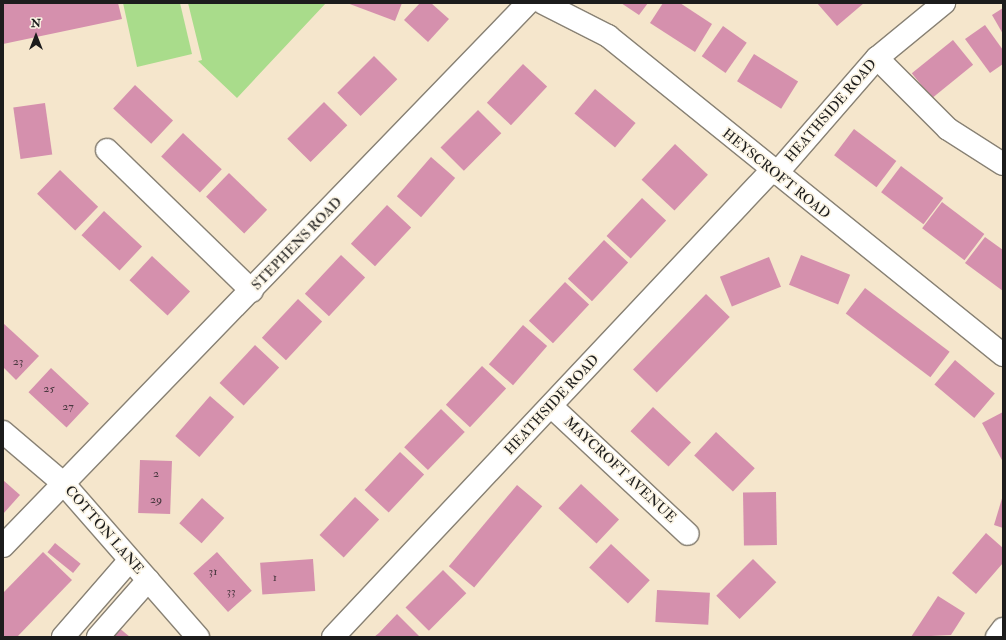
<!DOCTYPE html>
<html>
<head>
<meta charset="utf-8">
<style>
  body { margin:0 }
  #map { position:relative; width:1006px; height:640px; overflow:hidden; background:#f5e6cc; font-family:"IM FELL Double Pica",serif }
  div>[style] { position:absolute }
  .green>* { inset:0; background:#a9dc8b }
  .building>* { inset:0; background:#d590ad; transform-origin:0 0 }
  .roads { filter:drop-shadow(1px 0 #888174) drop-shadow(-1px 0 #888174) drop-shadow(0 1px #888174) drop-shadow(0 -1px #888174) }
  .minor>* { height:22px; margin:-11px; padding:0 11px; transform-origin:11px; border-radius:11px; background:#fff }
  span { translate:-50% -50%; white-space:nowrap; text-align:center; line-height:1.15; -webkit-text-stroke:3.5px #fcf5e5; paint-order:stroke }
  .number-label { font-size:12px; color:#4a3940 }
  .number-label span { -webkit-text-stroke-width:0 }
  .street-label { font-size:14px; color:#1c1c1c }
  .frame { position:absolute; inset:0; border:4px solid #1c1c1c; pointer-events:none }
  .north { position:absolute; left:16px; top:16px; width:40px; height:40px; -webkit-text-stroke:3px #fcf5e5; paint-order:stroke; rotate:0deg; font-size:11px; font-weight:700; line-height:16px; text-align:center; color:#1c1c1c }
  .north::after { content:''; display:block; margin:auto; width:14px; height:18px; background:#1c1c1c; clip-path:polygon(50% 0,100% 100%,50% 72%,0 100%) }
</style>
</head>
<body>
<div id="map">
  <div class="green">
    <div style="clip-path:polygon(123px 3px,180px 3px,192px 54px,137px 67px)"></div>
    <div style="clip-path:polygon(188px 3px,326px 3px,237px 98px,198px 61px,202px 60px)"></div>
  </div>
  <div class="building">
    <div style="clip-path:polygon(3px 3px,118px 3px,122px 19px,3px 44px)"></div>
    <div style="clip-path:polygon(347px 3px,402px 3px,395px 21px)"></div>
    <div style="clip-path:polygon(420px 3px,431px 3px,449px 19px,428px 42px,404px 20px)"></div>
    <div style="clip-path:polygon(621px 3px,648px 3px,639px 15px)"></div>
    <div style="clip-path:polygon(663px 3px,680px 3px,712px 24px,695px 52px,650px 23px)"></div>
    <div style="clip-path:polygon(817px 3px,864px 3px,837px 26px)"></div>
    <div style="clip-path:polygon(1003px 8px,1003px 34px,992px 15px)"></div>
    <div style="clip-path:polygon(985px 25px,1003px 50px,1003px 64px,990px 73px,965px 39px)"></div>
    <div style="left:723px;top:26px;width:29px;height:37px;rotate:35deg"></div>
    <div style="left:953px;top:40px;width:32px;height:53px;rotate:51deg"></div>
    <div style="left:754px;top:54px;width:52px;height:32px;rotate:32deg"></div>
    <div style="left:374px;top:56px;width:33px;height:52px;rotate:45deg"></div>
    <div style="left:523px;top:64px;width:33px;height:53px;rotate:43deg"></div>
    <div style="left:135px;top:85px;width:52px;height:32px;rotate:43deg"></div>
    <div style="left:595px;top:89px;width:53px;height:32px;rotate:40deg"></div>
    <div style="left:324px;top:102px;width:33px;height:52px;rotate:45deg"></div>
    <div style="left:45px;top:103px;width:52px;height:32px;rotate:82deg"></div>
    <div style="left:478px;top:110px;width:33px;height:53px;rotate:45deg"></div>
    <div style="left:854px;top:129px;width:53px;height:33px;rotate:37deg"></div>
    <div style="left:183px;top:133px;width:53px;height:32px;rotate:43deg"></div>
    <div style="left:675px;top:144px;width:45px;height:49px;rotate:43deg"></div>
    <div style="left:431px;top:157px;width:32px;height:52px;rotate:41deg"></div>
    <div style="left:901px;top:166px;width:53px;height:33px;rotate:37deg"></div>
    <div style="left:60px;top:170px;width:53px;height:33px;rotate:44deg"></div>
    <div style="left:229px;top:173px;width:53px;height:33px;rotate:44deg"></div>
    <div style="left:642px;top:198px;width:33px;height:52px;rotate:43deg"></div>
    <div style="left:942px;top:202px;width:53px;height:33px;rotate:37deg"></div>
    <div style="left:387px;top:205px;width:33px;height:53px;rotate:43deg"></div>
    <div style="left:104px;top:211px;width:52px;height:33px;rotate:43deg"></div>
    <div style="clip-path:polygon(985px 237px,1003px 250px,1003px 291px,965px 263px)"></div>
    <div style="left:604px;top:240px;width:33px;height:53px;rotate:43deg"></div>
    <div style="left:341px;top:255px;width:33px;height:53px;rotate:43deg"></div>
    <div style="left:801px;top:255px;width:53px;height:32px;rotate:22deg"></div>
    <div style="left:152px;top:256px;width:52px;height:33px;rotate:43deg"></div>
    <div style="left:769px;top:257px;width:32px;height:53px;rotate:68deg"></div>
    <div style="left:565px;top:282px;width:33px;height:53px;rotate:43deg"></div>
    <div style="left:865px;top:288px;width:106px;height:32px;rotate:37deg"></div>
    <div style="left:706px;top:294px;width:33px;height:105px;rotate:44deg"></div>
    <div style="left:298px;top:299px;width:33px;height:53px;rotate:43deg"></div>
    <div style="clip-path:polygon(3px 323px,39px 356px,16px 380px,3px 367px)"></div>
    <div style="left:523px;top:325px;width:32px;height:52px;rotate:41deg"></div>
    <div style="left:255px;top:345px;width:33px;height:52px;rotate:43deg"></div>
    <div style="left:955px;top:360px;width:52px;height:32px;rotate:40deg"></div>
    <div style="left:482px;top:366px;width:33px;height:53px;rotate:43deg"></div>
    <div style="left:51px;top:368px;width:52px;height:33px;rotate:43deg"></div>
    <div style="left:210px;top:396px;width:32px;height:53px;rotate:41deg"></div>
    <div style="left:653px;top:407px;width:52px;height:33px;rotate:43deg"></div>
    <div style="left:441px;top:409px;width:33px;height:53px;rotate:44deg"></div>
    <div style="clip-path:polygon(1003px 412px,1003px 462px,982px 423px)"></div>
    <div style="left:716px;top:432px;width:53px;height:32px;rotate:43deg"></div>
    <div style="left:400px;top:452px;width:33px;height:52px;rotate:43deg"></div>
    <div style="left:140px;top:460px;width:32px;height:53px;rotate:2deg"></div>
    <div style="clip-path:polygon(3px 480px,20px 495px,3px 514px)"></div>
    <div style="left:581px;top:484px;width:52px;height:33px;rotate:43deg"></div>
    <div style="left:517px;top:485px;width:33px;height:106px;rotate:40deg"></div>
    <div style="left:776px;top:492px;width:53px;height:33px;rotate:89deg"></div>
    <div style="clip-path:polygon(1003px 495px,1003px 528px,994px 525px)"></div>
    <div style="left:355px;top:497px;width:33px;height:52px;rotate:43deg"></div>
    <div style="left:202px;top:498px;width:30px;height:34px;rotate:42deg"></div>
    <div style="clip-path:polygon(986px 533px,1003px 548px,1003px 563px,976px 594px,952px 573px)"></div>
    <div style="left:55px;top:543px;width:33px;height:12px;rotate:39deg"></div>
    <div style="left:611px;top:544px;width:53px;height:32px;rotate:43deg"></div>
    <div style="clip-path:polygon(43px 552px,72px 580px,17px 637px,3px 637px,3px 593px)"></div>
    <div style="left:217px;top:552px;width:52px;height:32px;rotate:48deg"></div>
    <div style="left:313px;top:559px;width:32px;height:53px;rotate:86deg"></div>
    <div style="left:753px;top:559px;width:33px;height:52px;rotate:45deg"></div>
    <div style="left:443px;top:570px;width:33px;height:53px;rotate:45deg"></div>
    <div style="left:657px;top:590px;width:53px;height:32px;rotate:3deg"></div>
    <div style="clip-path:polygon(938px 596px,965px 613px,951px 635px,911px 637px)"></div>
    <div style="clip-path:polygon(397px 614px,420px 637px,374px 637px,379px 633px)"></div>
    <div style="clip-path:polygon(118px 627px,130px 637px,109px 637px)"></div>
  </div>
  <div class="roads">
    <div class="minor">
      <div style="left:543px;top:3px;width:73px;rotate:26.9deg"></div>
      <div style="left:608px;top:36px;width:508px;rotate:38.92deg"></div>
      <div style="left:877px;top:58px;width:100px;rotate:45deg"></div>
      <div style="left:948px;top:129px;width:65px;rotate:32.5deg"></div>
      <div style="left:107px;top:150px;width:202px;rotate:44.2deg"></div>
      <div style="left:776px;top:174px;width:154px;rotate:-49deg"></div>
      <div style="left:877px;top:58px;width:87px;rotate:-39.4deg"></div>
      <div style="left:551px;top:406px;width:187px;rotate:43.1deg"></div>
      <div style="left:3px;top:432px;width:79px;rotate:40.4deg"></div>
      <div style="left:63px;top:483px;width:205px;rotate:48.8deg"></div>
      <div style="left:3px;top:546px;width:755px;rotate:-45.97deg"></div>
      <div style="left:63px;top:637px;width:102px;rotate:-49deg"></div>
      <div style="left:98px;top:637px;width:76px;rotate:-48.7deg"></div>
      <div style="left:333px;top:637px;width:640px;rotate:-46.77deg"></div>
      <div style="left:997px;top:637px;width:10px;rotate:-53deg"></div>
    </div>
  </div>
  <div class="number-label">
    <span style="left:18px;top:362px">23</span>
    <span style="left:49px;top:389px">25</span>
    <span style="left:68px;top:407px">27</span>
    <span style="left:156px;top:474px">2</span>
    <span style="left:156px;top:500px">29</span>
    <span style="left:213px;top:572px">31</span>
    <span style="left:275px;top:578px">1</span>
    <span style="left:231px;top:592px">33</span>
  </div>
  <div class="street-label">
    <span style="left:831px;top:111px;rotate:-49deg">HEATHSIDE ROAD</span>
    <span style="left:776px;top:174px;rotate:39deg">HEYSCROFT ROAD</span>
    <span style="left:297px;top:244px;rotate:-46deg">STEPHENS ROAD</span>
    <span style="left:552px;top:405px;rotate:-47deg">HEATHSIDE ROAD</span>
    <span style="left:620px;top:470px;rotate:43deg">MAYCROFT AVENUE</span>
    <span style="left:104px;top:530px;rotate:49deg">COTTON LANE</span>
  </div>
  <div class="frame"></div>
  <div class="north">N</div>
</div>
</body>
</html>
